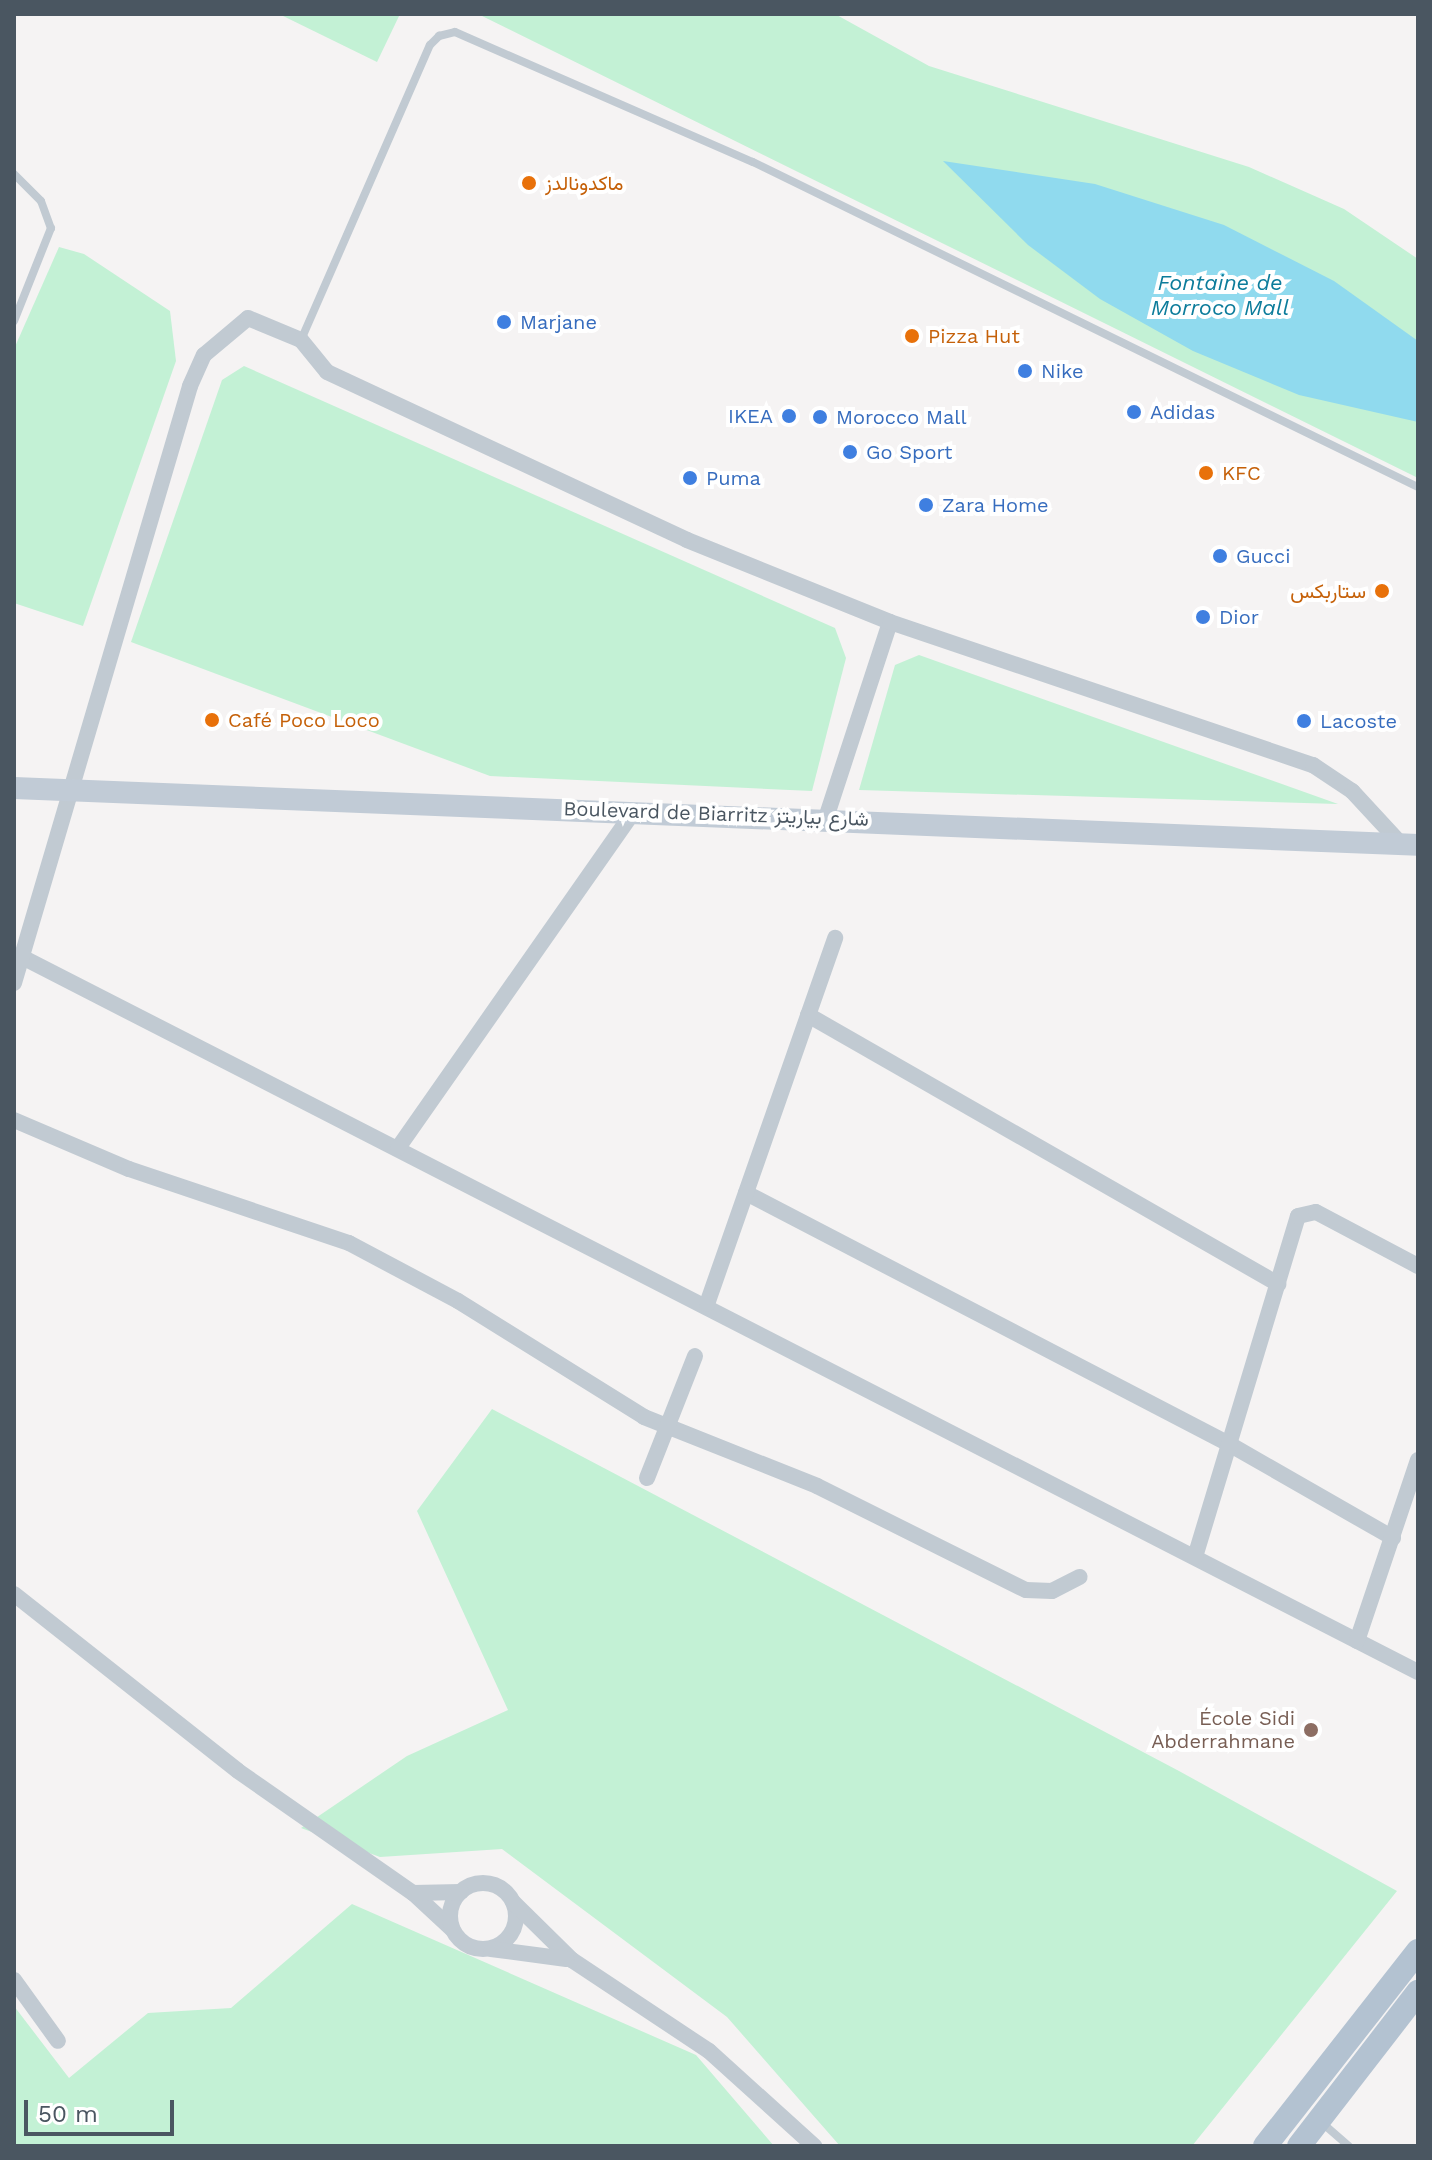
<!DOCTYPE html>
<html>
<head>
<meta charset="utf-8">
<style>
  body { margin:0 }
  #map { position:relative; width:1432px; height:2160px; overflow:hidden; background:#f5f3f3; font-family:"Work Sans",Vazirmatn,sans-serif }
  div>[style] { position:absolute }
  .green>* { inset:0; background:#c3f1d5 }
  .water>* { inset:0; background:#90daee }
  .lane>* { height:8px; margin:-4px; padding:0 4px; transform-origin:4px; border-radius:4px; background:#c1cad2 }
  .street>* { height:16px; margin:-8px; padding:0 8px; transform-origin:8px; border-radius:8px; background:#c1cad2 }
  .street>.ring { margin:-8px; padding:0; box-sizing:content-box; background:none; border:16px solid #c1cad2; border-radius:50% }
  .secondary>* { height:22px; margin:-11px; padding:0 11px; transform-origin:11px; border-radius:11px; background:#c1cbd6 }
  .primary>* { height:24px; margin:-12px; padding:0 12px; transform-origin:12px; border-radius:12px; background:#b3c2d1 }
  .dots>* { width:22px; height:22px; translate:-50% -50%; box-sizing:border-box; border:4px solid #fff; border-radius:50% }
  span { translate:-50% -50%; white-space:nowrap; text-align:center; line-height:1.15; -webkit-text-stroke:8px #fff; paint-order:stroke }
  .food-label { font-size:20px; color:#c56008 }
  .left { translate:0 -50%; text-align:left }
  .right { translate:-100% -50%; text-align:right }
  .shop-label { font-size:20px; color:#366cbe }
  .street-label { font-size:20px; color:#4a5661 }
  .education-label { font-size:20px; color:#785e54 }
  .water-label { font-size:22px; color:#0c7c9b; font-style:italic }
  .frame { position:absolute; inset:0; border:16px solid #4a5661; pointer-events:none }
  .scale { position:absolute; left:24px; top:2100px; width:150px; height:36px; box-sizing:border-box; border:4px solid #4a5661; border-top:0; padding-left:10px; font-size:24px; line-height:28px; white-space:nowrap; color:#4a5661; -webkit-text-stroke:6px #fff; paint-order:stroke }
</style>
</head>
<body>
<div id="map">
  <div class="green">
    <div style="clip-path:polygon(279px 14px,400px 14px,377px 62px)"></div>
    <div style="clip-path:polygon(478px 14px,835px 14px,929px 66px,1249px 167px,1344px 209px,1418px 259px,1418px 478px)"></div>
    <div style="clip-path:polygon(59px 247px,84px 254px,170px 311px,176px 361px,83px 626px,14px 603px,14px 349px)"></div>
    <div style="clip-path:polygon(244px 366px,835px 628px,846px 658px,812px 791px,490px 776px,131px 642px,222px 380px)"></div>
    <div style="clip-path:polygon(919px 655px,1338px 804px,859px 790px,895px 665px)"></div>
    <div style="clip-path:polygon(492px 1409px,1179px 1771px,1397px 1891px,1192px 2146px,840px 2146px,727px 2017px,502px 1849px,380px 1857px,301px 1828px,407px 1756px,508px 1710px,417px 1511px)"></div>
    <div style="clip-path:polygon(352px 1904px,696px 2055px,774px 2146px,14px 2146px,14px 2006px,69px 2078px,148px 2013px,231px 2008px)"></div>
  </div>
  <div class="water">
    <div style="clip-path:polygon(943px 161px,1095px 184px,1224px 225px,1334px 281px,1418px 341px,1418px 422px,1299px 395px,1193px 351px,1100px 299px,1028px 245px)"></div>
  </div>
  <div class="lane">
    <div style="left:14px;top:174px;width:38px;rotate:45deg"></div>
    <div style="left:41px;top:201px;width:29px;rotate:70deg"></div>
    <div style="left:51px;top:228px;width:100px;rotate:111.7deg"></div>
    <div style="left:301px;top:340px;width:322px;rotate:-66.4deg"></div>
    <div style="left:430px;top:45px;width:13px;rotate:-45deg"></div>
    <div style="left:439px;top:36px;width:16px;rotate:-14deg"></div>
    <div style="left:455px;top:32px;width:325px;rotate:23.6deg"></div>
    <div style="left:753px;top:162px;width:740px;rotate:26.05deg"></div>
    <div style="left:1320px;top:2121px;width:38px;rotate:41deg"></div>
  </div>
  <div class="street">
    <div style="left:826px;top:818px;width:206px;rotate:-71.9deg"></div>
    <div style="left:22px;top:957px;width:1568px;rotate:27.12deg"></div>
    <div style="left:14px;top:983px;width:622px;rotate:-73.57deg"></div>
    <div style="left:190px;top:386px;width:34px;rotate:-66deg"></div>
    <div style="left:204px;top:355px;width:57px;rotate:-40.1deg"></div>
    <div style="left:248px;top:318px;width:57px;rotate:22.5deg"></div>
    <div style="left:301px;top:340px;width:41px;rotate:50.9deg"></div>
    <div style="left:327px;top:372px;width:397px;rotate:25deg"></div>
    <div style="left:687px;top:540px;width:219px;rotate:22deg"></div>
    <div style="left:890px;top:622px;width:447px;rotate:18.7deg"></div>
    <div style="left:1313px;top:765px;width:47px;rotate:33.7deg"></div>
    <div style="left:1352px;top:791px;width:72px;rotate:47.2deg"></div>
    <div style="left:808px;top:1015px;width:542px;rotate:29.78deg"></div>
    <div style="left:14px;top:1120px;width:125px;rotate:23.1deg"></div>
    <div style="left:129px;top:1169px;width:232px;rotate:18.6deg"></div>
    <div style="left:349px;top:1243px;width:123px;rotate:28deg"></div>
    <div style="left:458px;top:1301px;width:219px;rotate:31.9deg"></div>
    <div style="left:644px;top:1417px;width:186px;rotate:21.7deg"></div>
    <div style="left:817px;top:1486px;width:233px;rotate:26.5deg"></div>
    <div style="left:1026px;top:1590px;width:26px;rotate:2deg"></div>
    <div style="left:1052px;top:1591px;width:31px;rotate:-27deg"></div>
    <div style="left:398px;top:1148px;width:411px;rotate:-55deg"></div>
    <div style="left:746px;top:1193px;width:544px;rotate:27.46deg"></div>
    <div style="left:1229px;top:1444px;width:189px;rotate:29.8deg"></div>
    <div style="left:707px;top:1304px;width:388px;rotate:-70.7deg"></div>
    <div style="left:647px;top:1478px;width:131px;rotate:-68.5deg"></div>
    <div style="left:1195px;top:1557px;width:356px;rotate:-73.2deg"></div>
    <div style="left:1298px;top:1216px;width:18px;rotate:-13deg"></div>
    <div style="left:1316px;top:1212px;width:115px;rotate:27.9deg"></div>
    <div style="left:14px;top:1594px;width:285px;rotate:38.3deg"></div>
    <div style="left:238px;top:1771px;width:213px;rotate:34.9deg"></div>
    <div style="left:413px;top:1893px;width:54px;rotate:42.8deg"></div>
    <div style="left:1357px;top:1641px;width:191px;rotate:-71.4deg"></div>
    <div class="ring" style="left:450px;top:1883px;width:50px;height:50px"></div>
    <div style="left:413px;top:1893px;width:48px;rotate:-1.2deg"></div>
    <div style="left:513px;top:1902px;width:83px;rotate:44.5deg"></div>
    <div style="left:572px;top:1960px;width:164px;rotate:33.6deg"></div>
    <div style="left:709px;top:2051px;width:142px;rotate:42.1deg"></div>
    <div style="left:491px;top:1949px;width:76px;rotate:7.6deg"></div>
    <div style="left:14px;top:1980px;width:75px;rotate:54.2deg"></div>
  </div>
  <div class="secondary">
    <div style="left:14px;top:788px;width:1405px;rotate:2.32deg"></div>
  </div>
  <div class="primary">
    <div style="left:1265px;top:2146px;width:248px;rotate:-51.9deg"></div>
    <div style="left:1299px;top:2146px;width:195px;rotate:-52.3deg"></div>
  </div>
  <div class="dots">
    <div style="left:529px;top:183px;background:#e8710a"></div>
    <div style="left:504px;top:322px;background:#3f7fe0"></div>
    <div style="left:912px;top:336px;background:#e8710a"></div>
    <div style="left:1025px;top:371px;background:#3f7fe0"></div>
    <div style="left:1134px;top:412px;background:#3f7fe0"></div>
    <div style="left:789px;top:416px;background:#3f7fe0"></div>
    <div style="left:820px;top:417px;background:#3f7fe0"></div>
    <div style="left:850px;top:452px;background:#3f7fe0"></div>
    <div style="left:1206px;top:473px;background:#e8710a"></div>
    <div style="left:690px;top:478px;background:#3f7fe0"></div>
    <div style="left:926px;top:505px;background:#3f7fe0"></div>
    <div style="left:1220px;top:556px;background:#3f7fe0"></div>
    <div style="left:1382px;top:591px;background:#e8710a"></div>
    <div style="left:1203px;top:617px;background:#3f7fe0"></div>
    <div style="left:212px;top:720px;background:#e8710a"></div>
    <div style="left:1304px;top:721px;background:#3f7fe0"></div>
    <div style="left:1311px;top:1730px;background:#8d6e63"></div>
  </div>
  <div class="food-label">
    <span class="left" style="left:545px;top:183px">ماكدونالدز</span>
    <span class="left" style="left:928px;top:336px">Pizza Hut</span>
    <span class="left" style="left:1222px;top:473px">KFC</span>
    <span class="right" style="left:1366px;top:591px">ستاربكس</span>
    <span class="left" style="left:228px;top:720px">Café Poco Loco</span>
  </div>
  <div class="shop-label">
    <span class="left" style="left:520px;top:322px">Marjane</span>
    <span class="left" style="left:1041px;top:371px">Nike</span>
    <span class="left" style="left:1150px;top:412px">Adidas</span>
    <span class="right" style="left:773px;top:416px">IKEA</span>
    <span class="left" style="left:836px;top:417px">Morocco Mall</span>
    <span class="left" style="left:866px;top:452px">Go Sport</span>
    <span class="left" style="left:706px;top:478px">Puma</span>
    <span class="left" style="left:942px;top:505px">Zara Home</span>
    <span class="left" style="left:1236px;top:556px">Gucci</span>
    <span class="left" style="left:1219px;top:617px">Dior</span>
    <span class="left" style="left:1320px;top:721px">Lacoste</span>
  </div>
  <div class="street-label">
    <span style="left:716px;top:814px;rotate:2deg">Boulevard de Biarritz شارع بياريتز</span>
  </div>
  <div class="education-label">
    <span class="right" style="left:1295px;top:1730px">École Sidi<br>Abderrahmane</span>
  </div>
  <div class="water-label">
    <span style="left:1220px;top:295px">Fontaine de<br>Morroco Mall</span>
  </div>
  <div class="frame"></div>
  <div class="scale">50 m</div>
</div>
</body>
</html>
